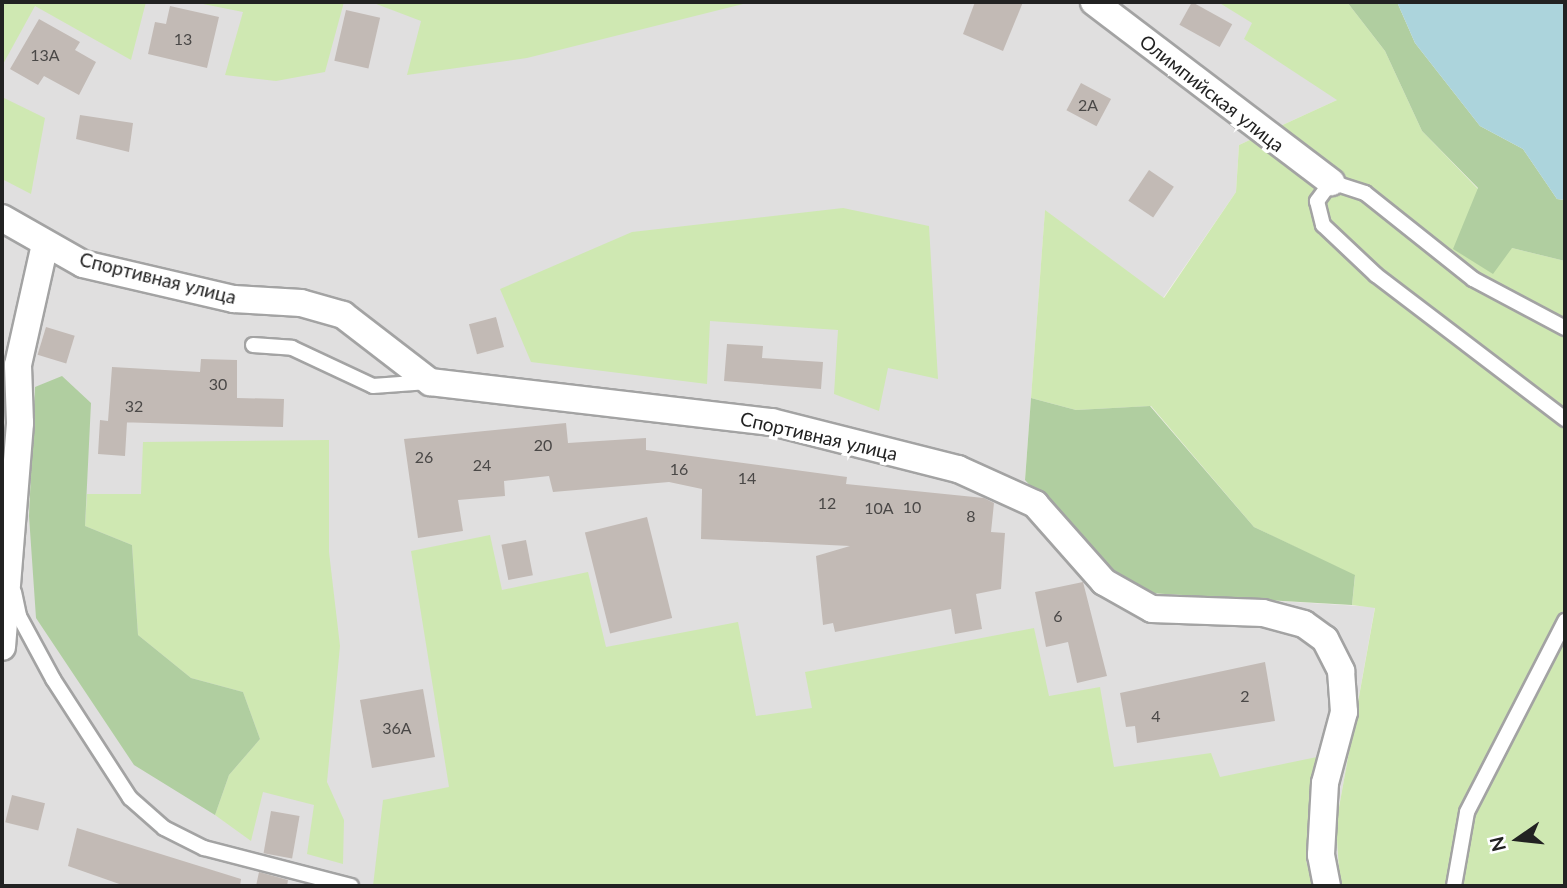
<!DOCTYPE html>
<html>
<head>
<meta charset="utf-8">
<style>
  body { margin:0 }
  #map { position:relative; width:1567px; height:888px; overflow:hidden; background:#f1eee9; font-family:Lato,sans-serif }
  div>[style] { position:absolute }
  .residential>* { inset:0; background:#e0dfdf }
  .grass>* { inset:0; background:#cfe8b2 }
  .forest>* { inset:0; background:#b0cea0 }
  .water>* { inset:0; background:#acd4dc }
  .building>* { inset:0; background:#c2bab5; transform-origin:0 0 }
  .roads { filter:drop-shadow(2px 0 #a3a3a3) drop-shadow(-2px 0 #a3a3a3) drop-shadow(0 2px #a3a3a3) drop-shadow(0 -2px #a3a3a3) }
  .service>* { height:14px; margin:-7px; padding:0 7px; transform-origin:7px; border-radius:7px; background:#fff }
  .minor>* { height:26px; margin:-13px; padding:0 13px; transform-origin:13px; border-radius:13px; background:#fff }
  span { translate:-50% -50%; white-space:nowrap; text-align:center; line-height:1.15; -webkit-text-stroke:7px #fff; paint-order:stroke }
  .number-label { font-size:16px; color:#4a4847 }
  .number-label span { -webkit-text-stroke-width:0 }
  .street-label { font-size:19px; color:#222 }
  .frame { position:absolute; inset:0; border:4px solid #222; pointer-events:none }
  .north { position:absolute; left:1483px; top:804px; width:70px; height:70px; -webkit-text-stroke:5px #fff; paint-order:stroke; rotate:256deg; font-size:19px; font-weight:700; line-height:28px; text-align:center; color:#222 }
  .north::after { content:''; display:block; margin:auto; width:24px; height:32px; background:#222; clip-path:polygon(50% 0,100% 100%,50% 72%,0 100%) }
</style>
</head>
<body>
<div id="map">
  <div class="residential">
    <div style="clip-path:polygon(2px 2px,1347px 2px,1337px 100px,1239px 145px,1236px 192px,1163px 298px,1045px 211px,1025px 479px,1148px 593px,1375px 607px,1336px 824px,1340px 886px,2px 886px)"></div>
  </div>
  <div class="grass">
    <div style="clip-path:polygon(2px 2px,146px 2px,131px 60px,35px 6px,2px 66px)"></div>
    <div style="clip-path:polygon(193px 2px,344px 2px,325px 72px,276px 81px,225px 75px,243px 12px)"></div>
    <div style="clip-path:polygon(371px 2px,751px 2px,527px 58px,407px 75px,421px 21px)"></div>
    <div style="clip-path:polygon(1218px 2px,1347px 2px,1385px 51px,1422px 131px,1478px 189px,1512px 248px,1565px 261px,1565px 886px,1340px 886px,1336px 824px,1375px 608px,1352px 605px,1355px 576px,1254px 527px,1151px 406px,1076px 410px,1031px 398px,1045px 210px,1164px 298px,1236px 192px,1239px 145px,1337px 100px,1244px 39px,1252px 23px)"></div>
    <div style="clip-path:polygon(2px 97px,45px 118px,31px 194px,2px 179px)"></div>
    <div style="clip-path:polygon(843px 208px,929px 226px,938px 379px,888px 368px,879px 411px,834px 394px,838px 330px,710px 321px,707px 384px,531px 362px,500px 289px,632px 232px)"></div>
    <div style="clip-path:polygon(329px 440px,329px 552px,340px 646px,327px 782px,344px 820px,343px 864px,307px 854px,314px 805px,263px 792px,251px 841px,215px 815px,229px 775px,260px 739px,243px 692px,191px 678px,138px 635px,132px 545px,85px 526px,87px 494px,141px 494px,143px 442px)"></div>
    <div style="clip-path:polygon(490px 535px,502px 590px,588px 572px,606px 647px,738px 622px,756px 716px,812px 708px,805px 672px,1034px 628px,1049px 696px,1100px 687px,1114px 767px,1211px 753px,1220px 777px,1317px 757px,1306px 860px,1313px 886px,373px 886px,383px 800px,449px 787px,411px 551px)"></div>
  </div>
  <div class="forest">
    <div style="clip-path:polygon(1347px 2px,1397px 2px,1415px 43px,1480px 126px,1523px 149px,1557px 199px,1565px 200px,1565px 261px,1512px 248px,1493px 274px,1453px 249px,1478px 188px,1422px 131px,1385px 51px)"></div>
    <div style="clip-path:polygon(62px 376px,91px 403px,85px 526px,132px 545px,138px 635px,191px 678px,243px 692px,260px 739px,229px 775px,215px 815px,134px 765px,36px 618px,29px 516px,35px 387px)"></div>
    <div style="clip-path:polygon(1031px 398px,1076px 410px,1150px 406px,1254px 527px,1355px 575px,1352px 605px,1148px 593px,1102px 563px,1025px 480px)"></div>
  </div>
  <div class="water">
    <div style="clip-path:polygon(1397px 2px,1565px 2px,1565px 200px,1557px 199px,1523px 149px,1480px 126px,1415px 43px)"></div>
  </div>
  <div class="building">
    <div style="clip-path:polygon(975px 2px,1023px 2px,1003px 51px,963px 34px)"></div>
    <div style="left:1192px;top:2px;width:46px;height:26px;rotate:29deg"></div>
    <div style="clip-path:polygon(170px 6px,219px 17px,207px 68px,148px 54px,155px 22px,166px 24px)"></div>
    <div style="left:346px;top:10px;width:35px;height:52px;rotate:13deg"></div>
    <div style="clip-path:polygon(39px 19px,80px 42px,75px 50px,96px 62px,79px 95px,44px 76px,38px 85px,10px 69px)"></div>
    <div style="left:1081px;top:83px;width:34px;height:31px;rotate:28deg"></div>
    <div style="clip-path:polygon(80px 115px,133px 123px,129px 152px,76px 139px)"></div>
    <div style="left:1149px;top:170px;width:30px;height:37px;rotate:34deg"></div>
    <div style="left:496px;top:317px;width:31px;height:28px;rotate:75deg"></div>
    <div style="left:46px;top:327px;width:30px;height:29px;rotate:17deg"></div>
    <div style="clip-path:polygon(727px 344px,763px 346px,762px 358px,823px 362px,821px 389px,724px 381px)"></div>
    <div style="clip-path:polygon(201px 359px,237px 360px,237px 398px,284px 399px,283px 427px,117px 422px,127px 422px,125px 456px,98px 454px,100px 420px,108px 421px,112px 367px,200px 372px)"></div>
    <div style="clip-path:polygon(566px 423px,568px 443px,646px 438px,646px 450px,847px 477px,846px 484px,984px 498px,994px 503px,991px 532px,1005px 533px,1001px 589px,976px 594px,982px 629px,955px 634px,951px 609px,835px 632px,833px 623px,823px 625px,816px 556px,850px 546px,701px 539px,702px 489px,669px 482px,553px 492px,549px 476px,504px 481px,505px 496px,458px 500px,463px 531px,418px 538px,404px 439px)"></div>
    <div style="left:647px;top:517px;width:104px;height:64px;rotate:76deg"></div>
    <div style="left:526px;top:540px;width:36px;height:25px;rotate:79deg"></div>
    <div style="clip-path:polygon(1083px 582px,1107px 676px,1077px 683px,1068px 642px,1046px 647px,1035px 592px)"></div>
    <div style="clip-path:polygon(1265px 662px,1275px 721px,1137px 743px,1135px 726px,1126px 727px,1120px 693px)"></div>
    <div style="left:423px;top:689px;width:69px;height:64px;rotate:80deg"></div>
    <div style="left:12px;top:795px;width:34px;height:28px;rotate:14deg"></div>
    <div style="left:271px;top:811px;width:29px;height:43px;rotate:10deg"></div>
    <div style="clip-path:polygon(77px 828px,241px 879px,240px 886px,125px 886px,68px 866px)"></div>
    <div style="clip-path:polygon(259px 872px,288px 880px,287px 886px,256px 886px)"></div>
  </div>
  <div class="roads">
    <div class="service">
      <div style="left:1565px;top:328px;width:104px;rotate:-152deg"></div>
      <div style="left:1473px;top:279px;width:138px;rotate:-141.5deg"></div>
      <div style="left:1365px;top:193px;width:36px;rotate:-162deg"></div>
      <div style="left:1331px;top:182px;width:24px;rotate:126deg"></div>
      <div style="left:1317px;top:201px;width:25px;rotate:76deg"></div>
      <div style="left:1323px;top:225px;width:73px;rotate:43.3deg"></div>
      <div style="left:1376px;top:275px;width:238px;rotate:37.3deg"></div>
      <div style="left:253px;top:345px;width:39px;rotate:4deg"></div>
      <div style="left:292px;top:348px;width:89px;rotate:25.1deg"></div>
      <div style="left:373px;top:386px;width:55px;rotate:-4.2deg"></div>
      <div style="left:14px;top:592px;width:25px;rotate:78deg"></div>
      <div style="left:19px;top:616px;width:72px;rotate:61.6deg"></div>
      <div style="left:53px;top:679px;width:142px;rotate:57.1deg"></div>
      <div style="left:130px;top:798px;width:45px;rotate:41.4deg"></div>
      <div style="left:164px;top:828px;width:45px;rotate:26.6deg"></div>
      <div style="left:204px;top:848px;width:152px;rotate:14.5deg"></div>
      <div style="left:1454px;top:886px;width:75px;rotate:-80deg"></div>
      <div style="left:1467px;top:812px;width:215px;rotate:-62.8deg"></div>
    </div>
    <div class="minor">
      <div style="left:1094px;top:2px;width:298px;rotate:37.2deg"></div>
      <div style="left:2px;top:218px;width:93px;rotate:29.6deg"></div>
      <div style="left:83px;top:264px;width:155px;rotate:13.1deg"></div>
      <div style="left:234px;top:299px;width:67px;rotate:3.4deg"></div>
      <div style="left:301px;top:303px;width:44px;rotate:15.9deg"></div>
      <div style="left:343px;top:315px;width:110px;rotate:37.6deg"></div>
      <div style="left:430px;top:382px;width:344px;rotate:6.7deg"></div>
      <div style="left:772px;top:422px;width:192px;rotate:14.2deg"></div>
      <div style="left:958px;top:469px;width:85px;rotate:24.4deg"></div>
      <div style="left:1035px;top:504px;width:104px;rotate:48.5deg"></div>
      <div style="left:1104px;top:582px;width:55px;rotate:29.4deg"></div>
      <div style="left:1152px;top:609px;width:111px;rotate:2.1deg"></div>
      <div style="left:1263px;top:613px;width:42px;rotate:15deg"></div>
      <div style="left:1304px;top:624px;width:26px;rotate:36deg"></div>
      <div style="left:1325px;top:639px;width:36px;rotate:63deg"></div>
      <div style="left:1341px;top:671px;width:41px;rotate:85.8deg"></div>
      <div style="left:1344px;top:712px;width:73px;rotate:105deg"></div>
      <div style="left:1325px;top:783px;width:72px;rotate:93.2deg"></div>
      <div style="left:1321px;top:855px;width:32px;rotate:79deg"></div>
      <div style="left:2px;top:647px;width:225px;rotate:-85.4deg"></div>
      <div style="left:20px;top:423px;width:58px;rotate:-92deg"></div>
      <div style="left:18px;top:365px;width:124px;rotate:-77.4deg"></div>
    </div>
  </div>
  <div class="number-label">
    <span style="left:183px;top:39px">13</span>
    <span style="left:45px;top:55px">13А</span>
    <span style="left:1088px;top:105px">2А</span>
    <span style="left:218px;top:384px">30</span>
    <span style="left:134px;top:406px">32</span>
    <span style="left:543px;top:445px">20</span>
    <span style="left:424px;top:457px">26</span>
    <span style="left:482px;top:465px">24</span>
    <span style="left:679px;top:469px">16</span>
    <span style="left:747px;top:478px">14</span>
    <span style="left:827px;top:503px">12</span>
    <span style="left:912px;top:507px">10</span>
    <span style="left:879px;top:508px">10А</span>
    <span style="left:971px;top:516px">8</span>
    <span style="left:1058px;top:616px">6</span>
    <span style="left:1245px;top:696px">2</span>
    <span style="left:1156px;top:716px">4</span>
    <span style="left:397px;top:728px">36А</span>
  </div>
  <div class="street-label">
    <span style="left:1212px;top:93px;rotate:38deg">Олимпийская улица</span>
    <span style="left:158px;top:278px;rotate:14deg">Спортивная улица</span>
    <span style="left:819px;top:436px;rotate:13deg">Спортивная улица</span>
  </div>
  <div class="frame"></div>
  <div class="north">N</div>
</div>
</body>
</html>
